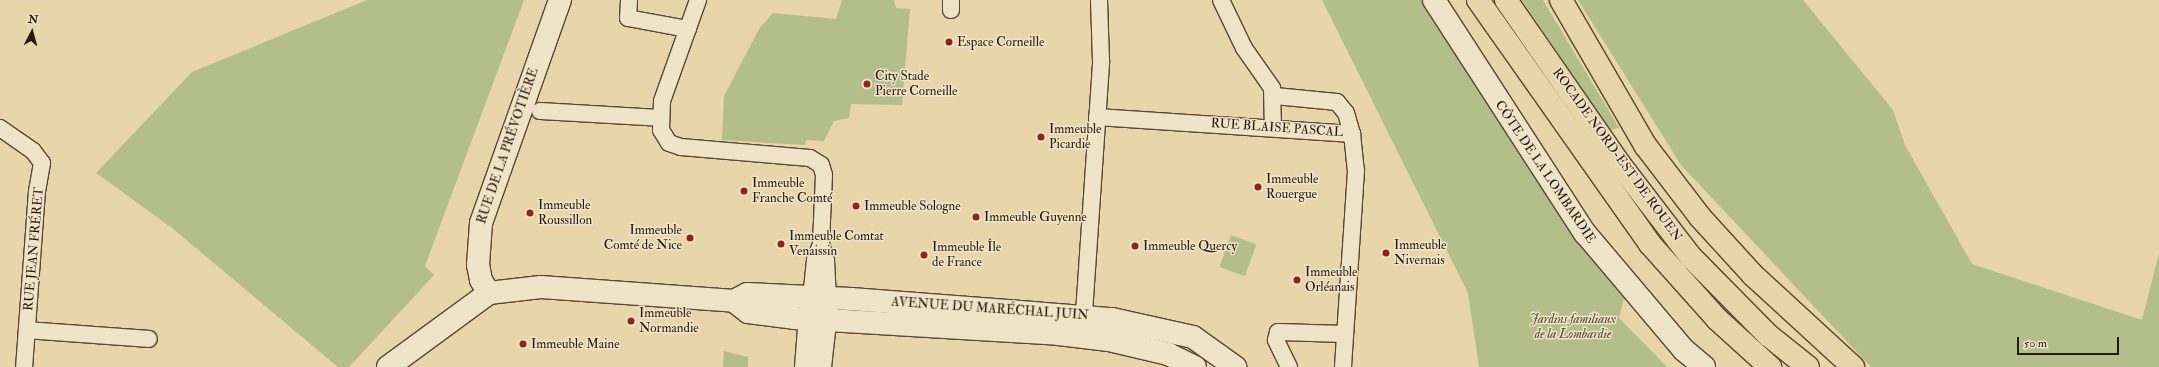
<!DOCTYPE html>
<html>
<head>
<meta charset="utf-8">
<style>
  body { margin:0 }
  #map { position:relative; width:2159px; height:367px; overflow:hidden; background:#e8d5aa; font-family:"IM FELL Double Pica",serif }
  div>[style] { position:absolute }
  .green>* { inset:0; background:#b3be8b; transform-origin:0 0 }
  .roads { filter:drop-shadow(1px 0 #574836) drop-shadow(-1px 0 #574836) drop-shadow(0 1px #574836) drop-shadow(0 -1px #574836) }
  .street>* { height:16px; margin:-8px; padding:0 8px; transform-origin:8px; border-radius:8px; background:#f0e4c8 }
  .secondary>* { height:22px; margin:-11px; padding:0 11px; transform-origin:11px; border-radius:11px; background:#f0e4c8 }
  .highway>* { height:22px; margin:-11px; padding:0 11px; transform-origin:11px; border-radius:11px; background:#e8d5aa }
  .dots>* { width:11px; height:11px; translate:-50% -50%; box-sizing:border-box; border:2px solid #f0e4c8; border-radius:50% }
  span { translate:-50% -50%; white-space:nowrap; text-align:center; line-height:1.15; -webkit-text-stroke:3px #f0e4c8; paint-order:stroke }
  .poi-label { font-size:13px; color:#271910 }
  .left { translate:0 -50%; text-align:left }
  .right { translate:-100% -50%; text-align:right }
  .street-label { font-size:13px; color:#271910 }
  .park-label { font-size:13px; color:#514b35; font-style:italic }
  .north { position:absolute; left:12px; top:12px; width:40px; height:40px; -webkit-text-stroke:3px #f0e4c8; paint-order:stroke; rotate:6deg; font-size:11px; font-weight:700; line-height:16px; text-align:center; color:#271910 }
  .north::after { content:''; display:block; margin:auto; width:14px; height:18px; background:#271910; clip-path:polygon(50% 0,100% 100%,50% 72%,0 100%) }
  .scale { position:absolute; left:2017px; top:337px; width:102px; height:18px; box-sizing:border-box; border:2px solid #271910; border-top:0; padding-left:5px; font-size:12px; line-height:14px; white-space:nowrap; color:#271910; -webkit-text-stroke:3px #f0e4c8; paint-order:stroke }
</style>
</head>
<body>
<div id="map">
  <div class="green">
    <div style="clip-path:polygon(367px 0,524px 0,425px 266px,434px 275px,349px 367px,338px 367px,172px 228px,96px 173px,192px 72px)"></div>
    <div style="clip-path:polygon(842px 0,894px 0,896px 8px,910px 9px,902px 105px,851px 104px,849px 118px,834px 121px,824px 141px,806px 140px,805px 145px,722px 140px,724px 96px,759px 29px,773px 13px,836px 19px)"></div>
    <div style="clip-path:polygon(1322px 0,1421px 0,1491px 106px,1625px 294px,1619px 318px,1667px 367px,1479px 367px,1468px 293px)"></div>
    <div style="clip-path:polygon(1522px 0,1543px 0,1619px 128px,1610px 130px)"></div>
    <div style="clip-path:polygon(1578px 0,1803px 0,1893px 110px,1905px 145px,1972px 264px,2142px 320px,2159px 253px,2159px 367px,1871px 367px,1681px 165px)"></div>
    <div style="left:1231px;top:235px;width:27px;height:34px;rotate:20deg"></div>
    <div style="clip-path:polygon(724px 351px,748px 357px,748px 367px,723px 367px)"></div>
  </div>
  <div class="roads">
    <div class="street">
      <div style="left:629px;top:0;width:18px;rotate:93deg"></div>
      <div style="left:628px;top:18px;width:61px;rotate:10.4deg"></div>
      <div style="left:698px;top:0;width:107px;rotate:109.6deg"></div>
      <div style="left:662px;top:101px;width:29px;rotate:92deg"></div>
      <div style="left:661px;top:130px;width:15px;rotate:58deg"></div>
      <div style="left:669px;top:143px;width:13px;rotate:18deg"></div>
      <div style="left:681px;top:147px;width:129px;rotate:4.9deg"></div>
      <div style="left:810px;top:158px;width:13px;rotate:32deg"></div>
      <div style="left:821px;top:165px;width:10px;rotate:73deg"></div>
      <div style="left:824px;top:175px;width:69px;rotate:92.5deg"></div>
      <div style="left:821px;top:244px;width:17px;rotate:111deg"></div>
      <div style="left:815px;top:260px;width:38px;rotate:96deg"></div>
      <div style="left:1221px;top:0;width:53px;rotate:64.4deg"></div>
      <div style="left:1244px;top:48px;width:49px;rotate:55deg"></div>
      <div style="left:1272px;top:88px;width:40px;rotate:88.6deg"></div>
      <div style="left:951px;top:10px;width:10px;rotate:-90deg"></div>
      <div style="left:1275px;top:96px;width:62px;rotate:5.5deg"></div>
      <div style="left:1337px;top:102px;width:14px;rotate:51deg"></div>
      <div style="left:1346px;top:113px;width:22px;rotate:74deg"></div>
      <div style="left:540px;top:111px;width:120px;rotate:3.3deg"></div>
      <div style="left:1097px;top:117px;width:256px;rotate:3.8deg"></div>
      <div style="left:1352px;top:134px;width:37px;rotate:84deg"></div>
      <div style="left:1356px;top:171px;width:196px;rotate:93.8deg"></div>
      <div style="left:0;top:128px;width:40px;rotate:34.9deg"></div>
      <div style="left:33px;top:151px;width:15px;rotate:53deg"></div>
      <div style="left:42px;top:163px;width:28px;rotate:100deg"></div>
      <div style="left:37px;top:191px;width:176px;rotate:94.2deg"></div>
      <div style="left:821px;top:244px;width:17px;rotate:73deg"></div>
      <div style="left:826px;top:260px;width:39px;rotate:87deg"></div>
      <div style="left:1083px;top:328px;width:268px;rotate:-86.1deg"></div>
      <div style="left:1101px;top:61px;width:61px;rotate:-91.9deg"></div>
      <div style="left:27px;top:330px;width:122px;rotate:4.2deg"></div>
      <div style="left:1289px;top:367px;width:30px;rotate:-116deg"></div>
      <div style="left:1276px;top:340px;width:8px;rotate:-76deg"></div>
      <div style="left:1278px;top:332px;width:67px;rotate:1.7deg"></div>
    </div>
    <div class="secondary">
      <div style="left:1434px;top:0;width:278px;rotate:57.1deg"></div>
      <div style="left:1585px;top:233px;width:153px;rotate:49.8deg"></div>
      <div style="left:1684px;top:350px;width:26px;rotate:40deg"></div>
      <div style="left:489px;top:293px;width:15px;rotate:-122deg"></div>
      <div style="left:481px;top:280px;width:15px;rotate:-101deg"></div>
      <div style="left:478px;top:265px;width:42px;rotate:-85.9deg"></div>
      <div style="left:481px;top:223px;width:237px;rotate:-70.5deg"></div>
      <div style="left:734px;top:301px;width:18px;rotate:38deg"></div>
      <div style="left:748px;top:312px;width:46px;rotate:7.4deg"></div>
      <div style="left:794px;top:318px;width:256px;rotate:3.4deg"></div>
      <div style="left:1050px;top:333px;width:59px;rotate:6.8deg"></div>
      <div style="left:1109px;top:340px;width:61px;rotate:13.3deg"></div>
      <div style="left:1168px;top:354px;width:30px;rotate:26deg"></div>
      <div style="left:388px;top:367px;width:125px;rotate:-36.2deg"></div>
      <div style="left:489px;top:293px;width:52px;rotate:-6.6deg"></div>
      <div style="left:541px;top:287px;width:194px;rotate:4.1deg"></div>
      <div style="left:734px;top:301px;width:15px;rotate:-28deg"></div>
      <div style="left:747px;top:294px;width:104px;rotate:2.8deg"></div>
      <div style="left:851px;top:299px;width:262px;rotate:4.4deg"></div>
      <div style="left:1112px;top:319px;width:83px;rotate:12.5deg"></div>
      <div style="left:1193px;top:337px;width:52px;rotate:35.5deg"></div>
      <div style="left:806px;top:367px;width:63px;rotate:-85.5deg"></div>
      <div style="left:820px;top:367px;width:62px;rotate:-83.6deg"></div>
    </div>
    <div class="highway">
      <div style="left:1478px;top:0;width:299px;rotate:54.8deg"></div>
      <div style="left:1650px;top:244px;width:101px;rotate:48.2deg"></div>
      <div style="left:1717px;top:319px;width:72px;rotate:42.2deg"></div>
      <div style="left:1506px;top:0;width:197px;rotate:55.3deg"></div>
      <div style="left:1618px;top:162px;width:120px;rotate:52.5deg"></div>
      <div style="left:1691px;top:257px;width:110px;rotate:45.4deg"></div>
      <div style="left:1768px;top:335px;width:51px;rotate:38.7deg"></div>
      <div style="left:1561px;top:0;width:168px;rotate:59.9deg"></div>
      <div style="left:1645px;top:145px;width:91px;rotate:52.6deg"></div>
      <div style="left:1700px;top:217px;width:79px;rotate:47.6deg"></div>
      <div style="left:1753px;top:275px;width:136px;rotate:42.6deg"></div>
    </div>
  </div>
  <div class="dots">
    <div style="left:949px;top:42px;background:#8f2418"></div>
    <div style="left:867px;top:84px;background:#8f2418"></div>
    <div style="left:1041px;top:137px;background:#8f2418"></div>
    <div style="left:1258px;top:187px;background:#8f2418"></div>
    <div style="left:744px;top:191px;background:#8f2418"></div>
    <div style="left:856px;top:206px;background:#8f2418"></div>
    <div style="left:530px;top:213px;background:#8f2418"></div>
    <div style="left:976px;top:217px;background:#8f2418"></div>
    <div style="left:690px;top:238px;background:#8f2418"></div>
    <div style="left:781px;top:244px;background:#8f2418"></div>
    <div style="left:1135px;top:246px;background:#8f2418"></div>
    <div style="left:1386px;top:253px;background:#8f2418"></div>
    <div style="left:924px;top:255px;background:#8f2418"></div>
    <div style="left:1297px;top:280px;background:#8f2418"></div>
    <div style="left:631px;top:321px;background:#8f2418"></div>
    <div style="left:523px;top:344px;background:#8f2418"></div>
  </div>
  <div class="poi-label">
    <span class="left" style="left:957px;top:42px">Espace Corneille</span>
    <span class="left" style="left:875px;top:84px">City Stade<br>Pierre Corneille</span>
    <span class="left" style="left:1049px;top:137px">Immeuble<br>Picardie</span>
    <span class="left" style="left:1266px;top:187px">Immeuble<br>Rouergue</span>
    <span class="left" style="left:752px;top:191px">Immeuble<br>Franche Comté</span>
    <span class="left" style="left:538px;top:213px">Immeuble<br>Roussillon</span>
    <span class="left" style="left:864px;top:206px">Immeuble Sologne</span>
    <span class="left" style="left:984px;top:217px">Immeuble Guyenne</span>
    <span class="right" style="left:682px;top:238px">Immeuble<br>Comté de Nice</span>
    <span class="left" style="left:789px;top:244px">Immeuble Comtat<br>Venaissin</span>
    <span class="left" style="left:1143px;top:246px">Immeuble Quercy</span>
    <span class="left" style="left:1394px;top:253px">Immeuble<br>Nivernais</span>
    <span class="left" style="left:932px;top:255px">Immeuble Île<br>de France</span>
    <span class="left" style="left:1305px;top:280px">Immeuble<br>Orléanais</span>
    <span class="left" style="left:639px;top:321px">Immeuble<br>Normandie</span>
    <span class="left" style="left:531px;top:344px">Immeuble Maine</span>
  </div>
  <div class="street-label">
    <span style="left:1277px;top:128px;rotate:4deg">RUE BLAISE PASCAL</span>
    <span style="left:508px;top:146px;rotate:-71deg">RUE DE LA PRÉVOTIÈRE</span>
    <span style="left:1617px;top:155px;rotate:54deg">ROCADE NORD-EST DE ROUEN</span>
    <span style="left:1545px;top:172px;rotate:56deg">CÔTE DE LA LOMBARDIE</span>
    <span style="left:34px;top:249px;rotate:-85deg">RUE JEAN FRÉRET</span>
    <span style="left:990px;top:309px;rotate:4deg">AVENUE DU MARÉCHAL JUIN</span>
  </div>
  <div class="park-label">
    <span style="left:1573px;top:327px">Jardins familiaux<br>de la Lombardie</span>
  </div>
  <div class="north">N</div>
  <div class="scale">50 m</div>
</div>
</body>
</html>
